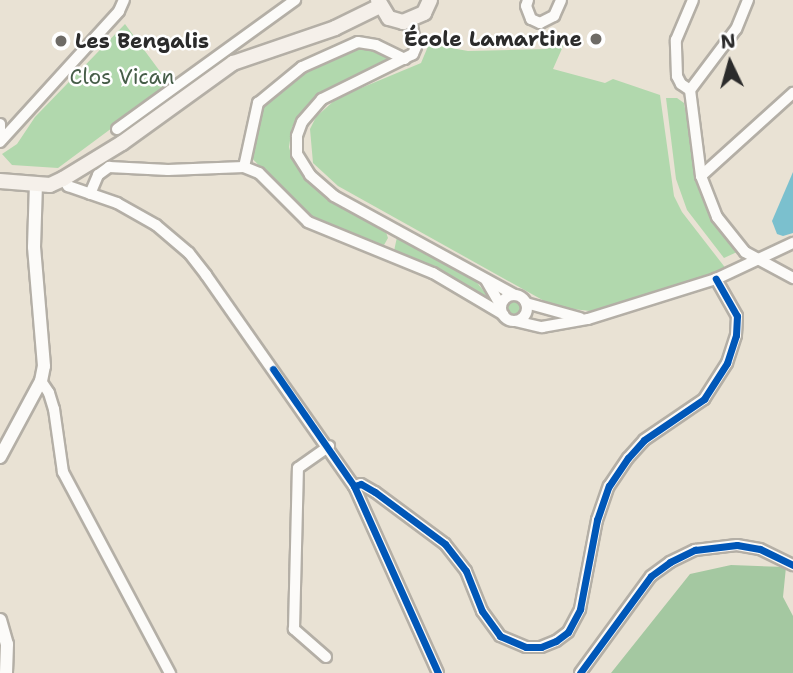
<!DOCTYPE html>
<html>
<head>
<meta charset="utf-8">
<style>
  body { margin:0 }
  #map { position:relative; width:793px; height:673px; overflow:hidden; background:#e9e2d4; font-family:"Shantell Sans",sans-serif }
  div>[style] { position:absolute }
  .green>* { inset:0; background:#b1d8ad }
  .round { border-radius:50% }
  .forest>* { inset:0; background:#a4c8a1 }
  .water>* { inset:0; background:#7bc0ce }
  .roads { filter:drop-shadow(2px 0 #b4afa6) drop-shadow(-2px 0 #b4afa6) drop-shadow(0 2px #b4afa6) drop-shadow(0 -2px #b4afa6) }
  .minor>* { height:10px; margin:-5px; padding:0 5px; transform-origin:5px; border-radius:5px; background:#fcfbf9 }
  .minor>.ring { margin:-5px; padding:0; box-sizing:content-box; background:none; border:10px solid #fcfbf9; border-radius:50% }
  .tertiary>* { height:12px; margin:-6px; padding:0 6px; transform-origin:6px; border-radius:6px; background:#fcfbf9 }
  .secondary>* { height:14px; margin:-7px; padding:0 7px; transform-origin:7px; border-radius:7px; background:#f5f0ea }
  .cycleway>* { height:7px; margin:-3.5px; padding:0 3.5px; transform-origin:3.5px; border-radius:3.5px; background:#0057b8 }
  .dots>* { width:19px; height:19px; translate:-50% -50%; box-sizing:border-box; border:4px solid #fff; border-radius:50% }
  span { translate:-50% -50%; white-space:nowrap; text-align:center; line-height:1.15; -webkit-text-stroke:5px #fff; paint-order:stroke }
  .poi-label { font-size:21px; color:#2b2b2b; font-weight:700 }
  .right { translate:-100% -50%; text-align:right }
  .left { translate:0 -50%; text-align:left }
  .park-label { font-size:21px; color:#465d48 }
  .north { position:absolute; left:695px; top:28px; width:70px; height:70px; -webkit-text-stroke:5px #fff; paint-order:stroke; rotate:355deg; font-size:19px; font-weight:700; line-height:28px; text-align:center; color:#2b2b2b }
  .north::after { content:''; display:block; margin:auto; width:24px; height:32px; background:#2b2b2b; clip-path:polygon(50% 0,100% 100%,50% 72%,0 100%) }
</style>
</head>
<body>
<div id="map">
  <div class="green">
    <div style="clip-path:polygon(125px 24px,170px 85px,58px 168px,12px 165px,2px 154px,17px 144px,35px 117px)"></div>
    <div style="clip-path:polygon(429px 44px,468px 51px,546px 49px,564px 44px,553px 69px,605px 83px,613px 79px,660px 95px,674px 196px,682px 212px,727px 270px,590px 311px,555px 307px,338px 186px,313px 163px,310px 129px,316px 117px,337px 98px,421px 63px)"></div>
    <div style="clip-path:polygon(359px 45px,389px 55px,390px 59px,315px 97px,292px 127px,289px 147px,292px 158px,310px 182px,334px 201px,386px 232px,388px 238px,384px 245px,344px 233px,314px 219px,292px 201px,249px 155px,260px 106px,289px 78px)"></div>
    <div style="clip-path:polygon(666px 98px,677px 98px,684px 103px,701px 195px,718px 228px,737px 252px,724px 258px,687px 210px,676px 179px)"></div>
    <div style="clip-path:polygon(397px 237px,475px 280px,494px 304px,421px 262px,394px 251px)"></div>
    <div class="round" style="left:506px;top:300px;width:16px;height:16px"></div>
  </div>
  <div class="forest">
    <div style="clip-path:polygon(731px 565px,786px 567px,783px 597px,793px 616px,793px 673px,611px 673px,690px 574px)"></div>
  </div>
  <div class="water">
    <div style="clip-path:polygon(793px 172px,793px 233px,783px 236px,777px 234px,772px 221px)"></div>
  </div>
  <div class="roads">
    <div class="minor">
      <div style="left:528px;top:0;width:6px;rotate:108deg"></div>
      <div style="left:526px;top:6px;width:14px;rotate:69deg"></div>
      <div style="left:531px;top:19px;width:10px;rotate:24deg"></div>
      <div style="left:540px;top:23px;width:16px;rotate:-27deg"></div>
      <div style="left:554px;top:16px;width:17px;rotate:-66deg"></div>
      <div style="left:748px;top:0;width:31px;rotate:112deg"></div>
      <div style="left:736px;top:29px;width:76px;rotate:127deg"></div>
      <div style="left:690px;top:90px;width:87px;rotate:82.7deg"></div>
      <div style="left:701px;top:176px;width:44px;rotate:68.7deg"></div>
      <div style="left:717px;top:217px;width:45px;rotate:51.3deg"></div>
      <div style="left:745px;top:252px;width:55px;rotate:28.4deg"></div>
      <div style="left:411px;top:21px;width:26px;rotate:79deg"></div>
      <div style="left:416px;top:47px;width:8px;rotate:113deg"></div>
      <div style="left:413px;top:54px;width:102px;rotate:153.7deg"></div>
      <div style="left:322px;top:99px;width:30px;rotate:131deg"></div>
      <div style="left:302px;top:122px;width:15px;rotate:110deg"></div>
      <div style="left:297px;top:136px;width:18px;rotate:90deg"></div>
      <div style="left:297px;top:154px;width:25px;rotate:58deg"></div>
      <div style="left:310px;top:175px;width:32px;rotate:41deg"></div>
      <div style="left:334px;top:196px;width:206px;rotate:28.7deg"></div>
      <div style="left:690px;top:90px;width:11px;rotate:-146deg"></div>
      <div style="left:681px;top:84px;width:9px;rotate:-117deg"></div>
      <div style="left:677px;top:76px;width:36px;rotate:-92deg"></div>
      <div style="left:676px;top:40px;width:43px;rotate:-67deg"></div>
      <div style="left:0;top:124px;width:11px;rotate:90deg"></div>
      <div style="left:117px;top:129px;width:220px;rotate:-35.9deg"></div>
      <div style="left:0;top:142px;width:177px;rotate:-47.7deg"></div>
      <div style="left:119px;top:11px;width:12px;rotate:-66deg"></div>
      <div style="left:244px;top:167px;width:16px;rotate:22deg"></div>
      <div style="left:259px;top:173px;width:69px;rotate:45deg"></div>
      <div style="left:308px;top:222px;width:135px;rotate:22.2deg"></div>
      <div style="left:433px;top:273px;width:82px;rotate:30.6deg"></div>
      <div style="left:701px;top:176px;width:124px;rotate:-42.1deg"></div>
      <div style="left:63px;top:179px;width:9px;rotate:54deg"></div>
      <div style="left:68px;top:186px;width:52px;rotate:19.1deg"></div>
      <div style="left:117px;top:203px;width:45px;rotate:29.4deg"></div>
      <div style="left:156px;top:225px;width:43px;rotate:40.3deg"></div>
      <div style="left:189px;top:253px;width:28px;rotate:52deg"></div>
      <div style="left:206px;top:275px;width:258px;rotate:55deg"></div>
      <div style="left:354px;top:486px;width:205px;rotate:65.8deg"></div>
      <div style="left:90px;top:194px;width:21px;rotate:-67deg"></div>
      <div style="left:98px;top:175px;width:14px;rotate:-36deg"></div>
      <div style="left:109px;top:167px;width:59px;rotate:2.9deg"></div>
      <div style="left:168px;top:170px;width:76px;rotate:-2.3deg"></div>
      <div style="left:244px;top:167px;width:66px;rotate:-77.7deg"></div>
      <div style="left:258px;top:103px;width:57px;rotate:-39.3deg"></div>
      <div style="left:302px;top:67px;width:61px;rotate:-24.1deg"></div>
      <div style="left:358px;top:42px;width:18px;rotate:9deg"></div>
      <div style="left:376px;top:45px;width:32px;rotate:26deg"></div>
      <div style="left:486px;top:280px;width:30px;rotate:60deg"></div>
      <div class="ring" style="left:501px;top:295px;width:16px;height:16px"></div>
      <div style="left:526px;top:303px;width:56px;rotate:15.5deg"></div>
      <div style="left:515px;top:321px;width:28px;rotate:13deg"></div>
      <div style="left:542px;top:327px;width:47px;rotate:-9.9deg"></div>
      <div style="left:588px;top:319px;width:134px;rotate:-17.4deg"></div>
      <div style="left:716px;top:279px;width:85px;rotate:-25.1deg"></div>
      <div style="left:41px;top:381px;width:14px;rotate:56deg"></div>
      <div style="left:49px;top:393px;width:17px;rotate:73deg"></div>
      <div style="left:54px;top:409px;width:64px;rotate:81.9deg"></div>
      <div style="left:63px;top:472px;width:228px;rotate:62deg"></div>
      <div style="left:354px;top:486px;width:7px;rotate:-16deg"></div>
      <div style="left:361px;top:484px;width:16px;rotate:30deg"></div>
      <div style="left:375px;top:492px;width:87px;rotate:36.6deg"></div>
      <div style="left:445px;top:544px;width:34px;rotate:52deg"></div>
      <div style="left:466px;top:571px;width:43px;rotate:68.2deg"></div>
      <div style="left:482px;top:611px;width:31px;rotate:54deg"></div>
      <div style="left:500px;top:636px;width:28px;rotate:23deg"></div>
      <div style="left:526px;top:647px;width:15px"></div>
      <div style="left:541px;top:647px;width:16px;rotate:-22deg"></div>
      <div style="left:556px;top:641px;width:15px;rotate:-37deg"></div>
      <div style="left:568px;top:632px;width:26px;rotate:-62deg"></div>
      <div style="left:580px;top:609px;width:91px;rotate:-79.2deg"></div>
      <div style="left:597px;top:520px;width:36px;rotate:-71deg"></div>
      <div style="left:609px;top:486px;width:34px;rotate:-56deg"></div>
      <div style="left:628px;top:458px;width:24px;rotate:-48deg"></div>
      <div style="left:644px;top:440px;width:73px;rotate:-34.3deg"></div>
      <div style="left:704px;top:399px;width:43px;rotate:-57.4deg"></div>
      <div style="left:727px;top:363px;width:29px;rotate:-72deg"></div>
      <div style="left:736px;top:335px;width:19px;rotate:-87deg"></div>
      <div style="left:737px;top:316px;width:43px;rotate:-119.6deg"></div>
      <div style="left:326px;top:657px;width:43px;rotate:-138.8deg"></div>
      <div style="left:294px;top:629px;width:161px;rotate:-88.6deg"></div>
      <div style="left:298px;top:468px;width:38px;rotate:-35deg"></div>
      <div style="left:580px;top:673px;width:120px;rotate:-53.8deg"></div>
      <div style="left:651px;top:576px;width:24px;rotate:-36deg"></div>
      <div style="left:670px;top:562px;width:28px;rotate:-26deg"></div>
      <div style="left:695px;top:550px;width:42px;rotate:-6.8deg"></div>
      <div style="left:737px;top:545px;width:23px;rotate:10deg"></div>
      <div style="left:760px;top:549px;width:37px;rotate:26deg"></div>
    </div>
    <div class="tertiary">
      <div style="left:0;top:457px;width:86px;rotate:-61.7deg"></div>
      <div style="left:41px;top:381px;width:15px;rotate:-79deg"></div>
      <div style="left:44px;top:366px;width:119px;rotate:-94.8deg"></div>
      <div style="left:34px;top:247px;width:62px;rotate:-88.2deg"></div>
      <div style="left:0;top:620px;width:25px;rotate:74deg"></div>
      <div style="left:7px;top:644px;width:29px;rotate:92deg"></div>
    </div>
    <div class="secondary">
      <div style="left:378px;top:0;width:21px;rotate:59deg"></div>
      <div style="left:389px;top:18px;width:15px;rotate:16deg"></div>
      <div style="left:403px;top:22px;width:23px;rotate:-23deg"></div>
      <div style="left:424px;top:13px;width:14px;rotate:-65deg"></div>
      <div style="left:0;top:181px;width:50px;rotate:4.6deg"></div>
      <div style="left:50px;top:185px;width:14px;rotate:-25deg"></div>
      <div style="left:63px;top:179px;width:69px;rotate:-31.4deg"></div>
      <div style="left:122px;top:143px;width:137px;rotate:-35.8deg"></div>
      <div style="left:233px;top:63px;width:108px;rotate:-18.9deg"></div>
      <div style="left:335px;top:28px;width:50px;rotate:-26.1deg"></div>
    </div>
  </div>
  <div class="cycleway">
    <div style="left:273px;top:369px;width:142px;rotate:55.3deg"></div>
    <div style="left:354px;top:486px;width:205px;rotate:65.8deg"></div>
    <div style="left:354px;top:486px;width:7px;rotate:-16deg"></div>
    <div style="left:361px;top:484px;width:16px;rotate:30deg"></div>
    <div style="left:375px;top:492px;width:87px;rotate:36.6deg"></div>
    <div style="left:445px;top:544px;width:34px;rotate:52deg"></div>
    <div style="left:466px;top:571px;width:43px;rotate:68.2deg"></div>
    <div style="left:482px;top:611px;width:31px;rotate:54deg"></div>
    <div style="left:500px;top:636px;width:28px;rotate:23deg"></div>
    <div style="left:526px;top:647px;width:15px"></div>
    <div style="left:541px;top:647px;width:16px;rotate:-22deg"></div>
    <div style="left:556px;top:641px;width:15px;rotate:-37deg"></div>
    <div style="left:568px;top:632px;width:26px;rotate:-62deg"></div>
    <div style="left:580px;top:609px;width:91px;rotate:-79.2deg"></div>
    <div style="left:597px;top:520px;width:36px;rotate:-71deg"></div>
    <div style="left:609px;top:486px;width:34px;rotate:-56deg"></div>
    <div style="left:628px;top:458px;width:24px;rotate:-48deg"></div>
    <div style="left:644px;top:440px;width:73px;rotate:-34.3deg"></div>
    <div style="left:704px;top:399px;width:43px;rotate:-57.4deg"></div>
    <div style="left:727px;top:363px;width:29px;rotate:-72deg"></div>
    <div style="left:736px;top:335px;width:19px;rotate:-87deg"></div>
    <div style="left:737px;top:316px;width:43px;rotate:-119.6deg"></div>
    <div style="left:580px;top:673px;width:120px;rotate:-53.8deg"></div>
    <div style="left:651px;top:576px;width:24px;rotate:-36deg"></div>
    <div style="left:670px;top:562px;width:28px;rotate:-26deg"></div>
    <div style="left:695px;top:550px;width:42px;rotate:-6.8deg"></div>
    <div style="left:737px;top:545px;width:23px;rotate:10deg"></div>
    <div style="left:760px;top:549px;width:37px;rotate:26deg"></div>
  </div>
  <div class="dots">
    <div style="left:596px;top:39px;background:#6e6b66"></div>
    <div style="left:61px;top:41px;background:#6e6b66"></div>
  </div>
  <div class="poi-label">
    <span class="right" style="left:582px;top:39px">École Lamartine</span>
    <span class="left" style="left:75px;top:41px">Les Bengalis</span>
  </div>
  <div class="park-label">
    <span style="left:122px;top:77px">Clos Vican</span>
  </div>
  <div class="north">N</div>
</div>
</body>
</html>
